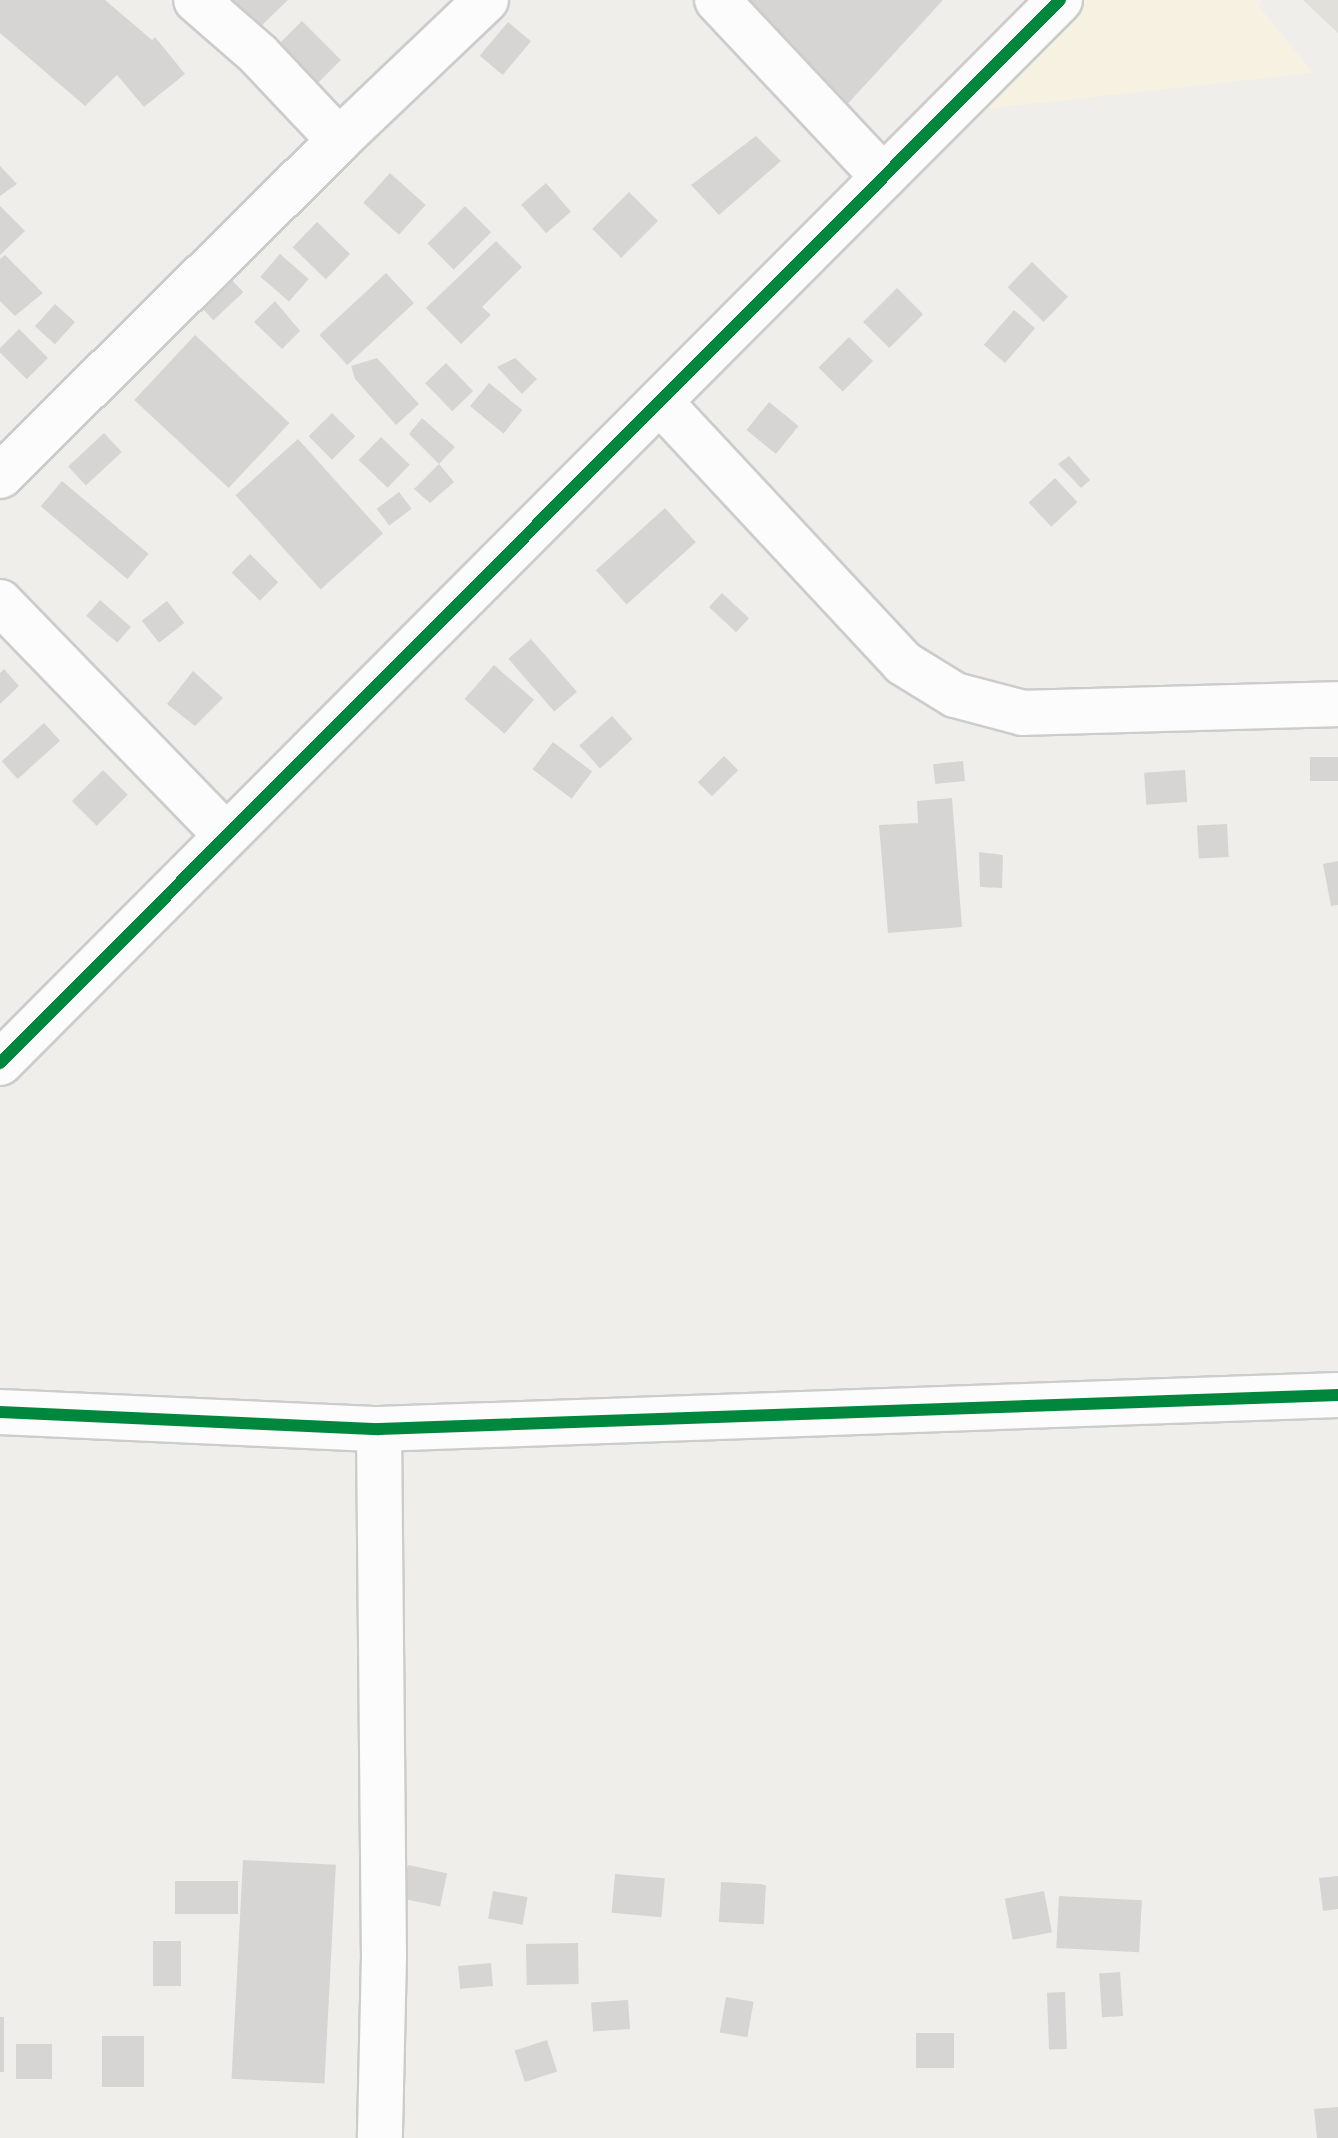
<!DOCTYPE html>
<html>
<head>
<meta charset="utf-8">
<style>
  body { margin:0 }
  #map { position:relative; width:1338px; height:2138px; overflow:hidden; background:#efeeea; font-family:"Source Sans 3",sans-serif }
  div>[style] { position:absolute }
  .education>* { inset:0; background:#e2e0da }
  .sand>* { inset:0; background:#f6f1e1 }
  .building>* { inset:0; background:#d6d5d3; transform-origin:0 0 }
  .roads { filter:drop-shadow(2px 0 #cbcccc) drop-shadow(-2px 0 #cbcccc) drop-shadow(0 2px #cbcccc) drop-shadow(0 -2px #cbcccc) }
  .minor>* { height:44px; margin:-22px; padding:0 22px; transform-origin:22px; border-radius:22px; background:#fdfcfc }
  .cycleway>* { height:12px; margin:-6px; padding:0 6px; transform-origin:6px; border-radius:6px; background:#00873e }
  span { translate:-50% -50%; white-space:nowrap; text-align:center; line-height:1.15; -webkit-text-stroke:6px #fff; paint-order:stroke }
</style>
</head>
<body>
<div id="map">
  <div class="education">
    <div style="clip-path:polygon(1303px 0,1338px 0,1338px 33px)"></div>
  </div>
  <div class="sand">
    <div style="clip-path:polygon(1074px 0,1262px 0,1258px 5px,1313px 73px,948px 113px)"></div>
  </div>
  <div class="building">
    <div style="clip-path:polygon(0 0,105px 0,152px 40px,155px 37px,185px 74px,144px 107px,117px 75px,85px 106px,0 33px)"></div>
    <div style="clip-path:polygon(226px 0,288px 0,256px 31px)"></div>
    <div style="clip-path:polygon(737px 0,943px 0,843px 109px)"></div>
    <div style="left:302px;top:21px;width:55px;height:35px;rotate:45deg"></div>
    <div style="left:508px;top:22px;width:30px;height:44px;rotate:40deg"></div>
    <div style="clip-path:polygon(756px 136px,781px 161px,719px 215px,691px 185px)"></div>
    <div style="clip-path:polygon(0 166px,17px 184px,0 196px)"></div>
    <div style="left:390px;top:173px;width:48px;height:40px;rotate:42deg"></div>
    <div style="left:546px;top:183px;width:38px;height:33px;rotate:49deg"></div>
    <div style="left:629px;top:192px;width:41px;height:52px;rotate:45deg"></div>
    <div style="clip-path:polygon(0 206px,25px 231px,0 255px)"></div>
    <div style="left:465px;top:206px;width:37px;height:53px;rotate:45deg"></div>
    <div style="left:317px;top:222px;width:46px;height:35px;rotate:44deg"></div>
    <div style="clip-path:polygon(496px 241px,522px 267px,482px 307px,491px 315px,461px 344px,426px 308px)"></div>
    <div style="left:280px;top:254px;width:38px;height:30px;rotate:41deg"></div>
    <div style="clip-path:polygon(5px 255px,43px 293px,15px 316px,0 301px,0 259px)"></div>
    <div style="left:1032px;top:262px;width:50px;height:35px;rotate:44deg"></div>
    <div style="left:386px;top:273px;width:41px;height:91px;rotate:47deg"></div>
    <div style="left:229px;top:277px;width:21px;height:41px;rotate:47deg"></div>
    <div style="left:897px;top:288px;width:37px;height:48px;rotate:45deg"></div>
    <div style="clip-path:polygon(275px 301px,300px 331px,282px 349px,254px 322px)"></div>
    <div style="left:55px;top:304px;width:27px;height:30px;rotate:42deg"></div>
    <div style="left:1014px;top:310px;width:28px;height:46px;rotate:41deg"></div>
    <div style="left:19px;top:329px;width:41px;height:30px;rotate:45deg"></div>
    <div style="left:195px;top:335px;width:129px;height:89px;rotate:43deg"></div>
    <div style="left:849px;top:337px;width:34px;height:43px;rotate:45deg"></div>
    <div style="clip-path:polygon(377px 358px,419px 404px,396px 425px,355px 379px,351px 366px)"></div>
    <div style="clip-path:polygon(515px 358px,537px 379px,522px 394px,497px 367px)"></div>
    <div style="left:446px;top:363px;width:39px;height:29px;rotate:46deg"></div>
    <div style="left:489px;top:383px;width:43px;height:30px;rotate:39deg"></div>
    <div style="left:769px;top:402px;width:38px;height:36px;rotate:39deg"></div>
    <div style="left:332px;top:413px;width:33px;height:33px;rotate:45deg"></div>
    <div style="clip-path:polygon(422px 418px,455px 447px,439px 464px,454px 482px,430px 503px,414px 489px,439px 464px,409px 434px)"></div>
    <div style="left:104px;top:433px;width:26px;height:49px;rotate:47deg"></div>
    <div style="left:381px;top:437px;width:40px;height:32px;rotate:44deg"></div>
    <div style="left:298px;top:439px;width:127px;height:84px;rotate:48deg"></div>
    <div style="clip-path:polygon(1069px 456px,1090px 480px,1081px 488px,1058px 464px)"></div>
    <div style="left:1055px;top:478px;width:33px;height:36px;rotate:47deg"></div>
    <div style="left:62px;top:481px;width:113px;height:33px;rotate:40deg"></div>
    <div style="left:399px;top:492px;width:21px;height:28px;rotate:53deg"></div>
    <div style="left:665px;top:508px;width:46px;height:93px;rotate:48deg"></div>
    <div style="left:250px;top:554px;width:40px;height:26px;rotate:45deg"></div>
    <div style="left:722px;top:593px;width:37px;height:19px;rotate:43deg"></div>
    <div style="left:100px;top:600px;width:41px;height:21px;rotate:41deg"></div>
    <div style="left:167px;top:601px;width:28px;height:32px;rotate:52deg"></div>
    <div style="left:531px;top:639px;width:70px;height:30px;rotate:49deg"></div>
    <div style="left:494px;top:665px;width:53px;height:45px;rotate:41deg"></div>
    <div style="clip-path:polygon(4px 669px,19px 686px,0 704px,0 673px)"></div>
    <div style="clip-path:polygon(193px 671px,223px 698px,195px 726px,167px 704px)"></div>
    <div style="left:612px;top:716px;width:31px;height:44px;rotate:48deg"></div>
    <div style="left:44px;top:723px;width:24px;height:57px;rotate:48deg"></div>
    <div style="left:553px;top:742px;width:49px;height:34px;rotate:37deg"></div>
    <div style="left:724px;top:756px;width:20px;height:37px;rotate:45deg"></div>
    <div style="left:1310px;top:757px;width:28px;height:24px"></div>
    <div style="left:963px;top:761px;width:20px;height:30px;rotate:84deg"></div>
    <div style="left:103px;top:770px;width:35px;height:44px;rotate:45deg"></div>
    <div style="left:1185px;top:770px;width:32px;height:41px;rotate:86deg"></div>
    <div style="clip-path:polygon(952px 798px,962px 927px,888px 933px,879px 825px,918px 823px,917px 801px)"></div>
    <div style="left:1227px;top:824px;width:33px;height:30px;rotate:87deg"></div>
    <div style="clip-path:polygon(979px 852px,1003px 855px,1002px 888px,980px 887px)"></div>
    <div style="clip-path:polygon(1338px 861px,1338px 905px,1331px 906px,1323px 864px)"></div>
    <div style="left:243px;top:1860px;width:93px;height:219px;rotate:3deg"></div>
    <div style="left:408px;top:1865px;width:40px;height:34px;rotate:12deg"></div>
    <div style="left:615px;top:1874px;width:50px;height:39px;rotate:5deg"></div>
    <div style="clip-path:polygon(1338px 1876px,1338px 1909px,1323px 1911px,1319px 1878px)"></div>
    <div style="left:175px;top:1881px;width:63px;height:33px"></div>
    <div style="left:721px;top:1882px;width:45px;height:40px;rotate:3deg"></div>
    <div style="left:493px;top:1891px;width:35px;height:28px;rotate:10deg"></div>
    <div style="left:1044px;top:1891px;width:42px;height:40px;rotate:79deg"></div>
    <div style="left:1059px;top:1896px;width:83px;height:52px;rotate:3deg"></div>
    <div style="left:153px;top:1941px;width:28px;height:45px"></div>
    <div style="left:578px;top:1943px;width:41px;height:52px;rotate:89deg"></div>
    <div style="left:491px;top:1963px;width:23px;height:33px;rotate:85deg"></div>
    <div style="left:1120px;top:1972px;width:44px;height:21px;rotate:86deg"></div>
    <div style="left:1065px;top:1992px;width:57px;height:18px;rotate:88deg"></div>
    <div style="left:726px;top:1997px;width:28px;height:36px;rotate:10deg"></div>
    <div style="left:628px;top:2000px;width:29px;height:37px;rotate:86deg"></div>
    <div style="left:0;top:2017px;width:4px;height:55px"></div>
    <div style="left:916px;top:2033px;width:38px;height:35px"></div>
    <div style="left:102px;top:2036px;width:42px;height:51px"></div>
    <div style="left:547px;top:2040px;width:33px;height:34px;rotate:72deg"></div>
    <div style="left:16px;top:2044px;width:36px;height:35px"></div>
    <div style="clip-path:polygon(1338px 2107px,1338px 2138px,1317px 2138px,1314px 2109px)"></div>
  </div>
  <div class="roads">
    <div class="minor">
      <div style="left:717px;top:0;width:243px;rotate:46.8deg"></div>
      <div style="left:339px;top:140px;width:203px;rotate:-43.6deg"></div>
      <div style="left:660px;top:402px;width:357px;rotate:47deg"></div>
      <div style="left:903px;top:663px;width:61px;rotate:31.6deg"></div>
      <div style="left:955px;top:695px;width:70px;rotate:14.8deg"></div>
      <div style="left:1023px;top:713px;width:315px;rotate:-1.6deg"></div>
      <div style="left:0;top:476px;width:477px;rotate:-44.7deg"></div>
      <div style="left:339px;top:140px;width:118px;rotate:-133.3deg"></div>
      <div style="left:258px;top:54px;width:82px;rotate:-138.9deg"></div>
      <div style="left:0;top:602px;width:325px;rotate:45.9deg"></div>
      <div style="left:0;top:1063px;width:1501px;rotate:-45.08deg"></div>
      <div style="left:0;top:1412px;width:379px;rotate:2.6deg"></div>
      <div style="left:379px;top:1429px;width:960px;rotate:-2.03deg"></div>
      <div style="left:379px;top:1429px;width:526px;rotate:89.46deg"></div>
      <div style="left:384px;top:1955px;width:183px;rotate:91.3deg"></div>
    </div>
  </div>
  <div class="cycleway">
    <div style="left:0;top:1063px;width:1501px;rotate:-45.08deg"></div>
    <div style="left:0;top:1412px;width:379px;rotate:2.6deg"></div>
    <div style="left:379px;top:1429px;width:960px;rotate:-2.03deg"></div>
  </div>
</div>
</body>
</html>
